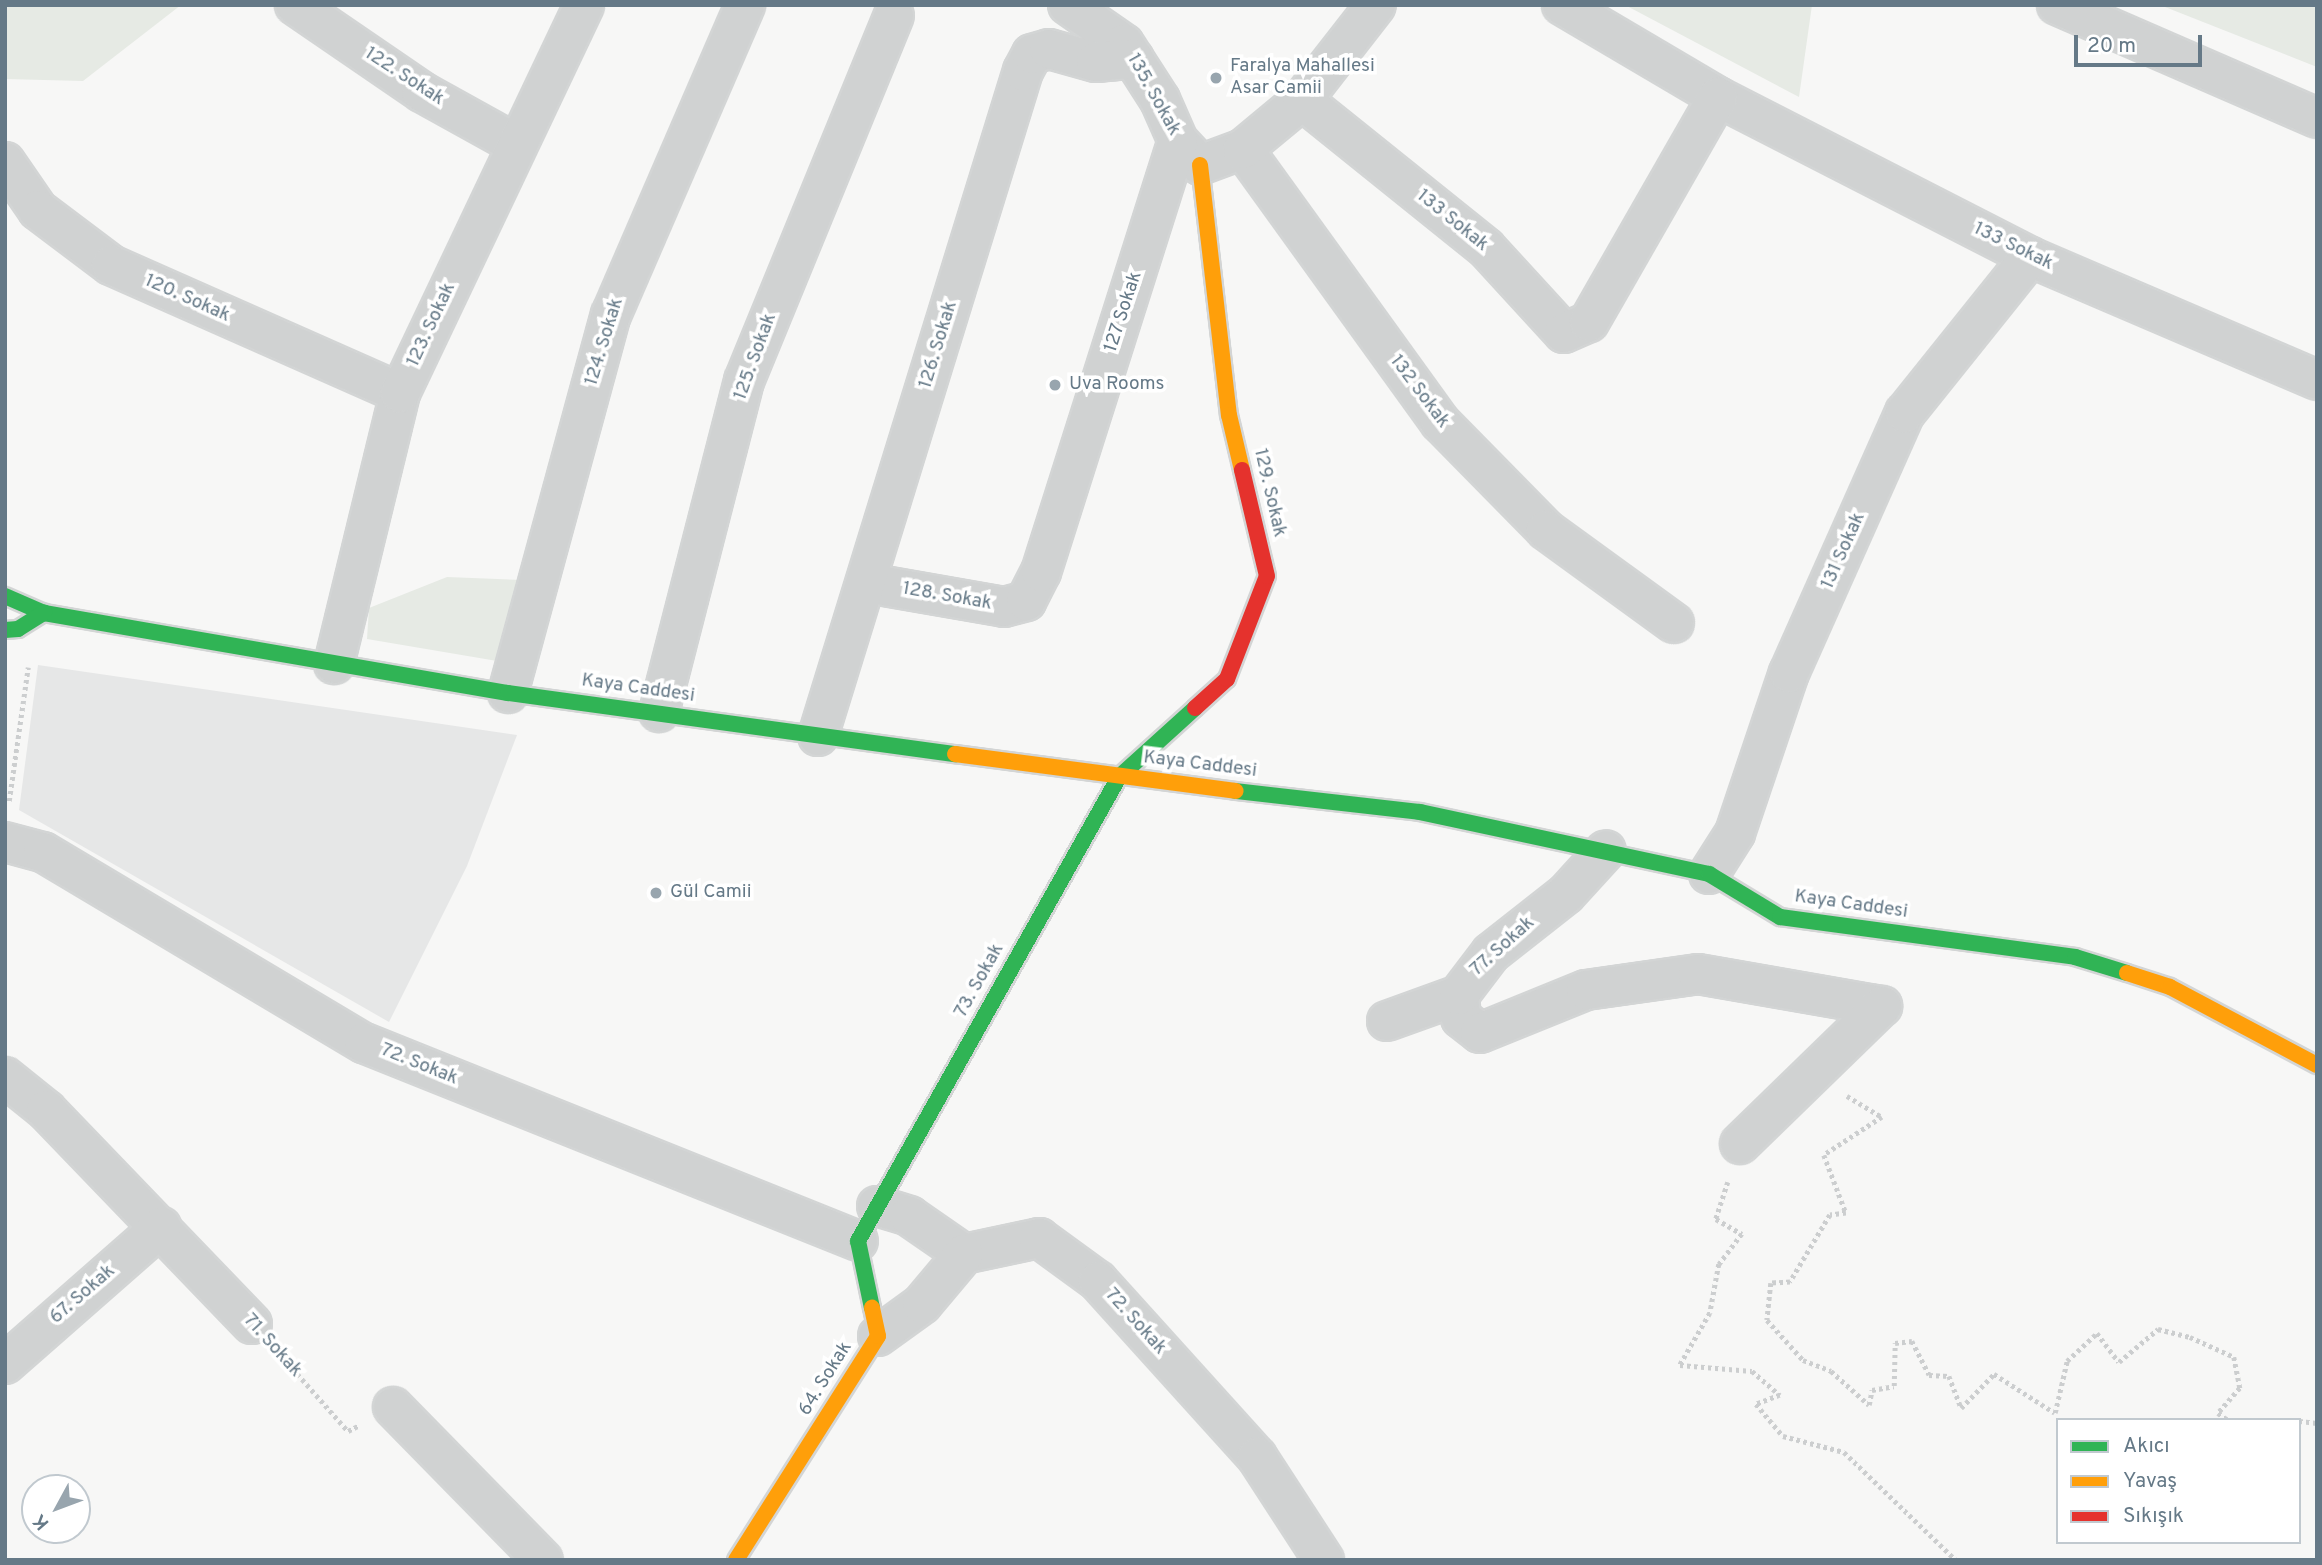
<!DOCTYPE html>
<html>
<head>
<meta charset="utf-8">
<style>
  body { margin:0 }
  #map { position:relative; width:2322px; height:1565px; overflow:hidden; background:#f7f7f6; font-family:Overpass,sans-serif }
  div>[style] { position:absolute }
  .built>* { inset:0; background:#e6e7e7 }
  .green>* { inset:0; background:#e6eae4 }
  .path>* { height:4.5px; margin-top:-2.25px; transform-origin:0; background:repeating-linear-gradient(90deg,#cccecf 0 3.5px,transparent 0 7px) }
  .roads { filter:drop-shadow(2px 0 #d3d5d5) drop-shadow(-2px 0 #d3d5d5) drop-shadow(0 2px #d3d5d5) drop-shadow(0 -2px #d3d5d5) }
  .street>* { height:38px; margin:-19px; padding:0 19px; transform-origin:19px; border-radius:19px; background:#d0d2d2 }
  .fast>* { height:16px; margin:-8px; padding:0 8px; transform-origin:8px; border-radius:8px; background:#30b455 }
  .slow>* { height:16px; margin:-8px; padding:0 8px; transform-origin:8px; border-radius:8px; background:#ff9f0a }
  .jam>* { height:16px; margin:-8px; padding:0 8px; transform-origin:8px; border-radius:8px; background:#e5322d }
  .dots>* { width:19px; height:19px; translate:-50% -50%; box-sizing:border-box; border:4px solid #fff; border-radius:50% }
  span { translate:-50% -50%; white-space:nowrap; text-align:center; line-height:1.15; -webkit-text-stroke:7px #fff; paint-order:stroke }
  .poi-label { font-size:19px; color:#657987 }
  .left { translate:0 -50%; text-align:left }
  .street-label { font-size:19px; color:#657987 }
  .frame { position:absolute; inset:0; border:7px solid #657987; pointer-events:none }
  .legend { position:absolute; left:2056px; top:1418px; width:245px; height:126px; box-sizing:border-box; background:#fff; border:2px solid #c1c9cf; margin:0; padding:9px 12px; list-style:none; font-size:21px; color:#657987 }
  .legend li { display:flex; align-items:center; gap:14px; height:35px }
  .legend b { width:35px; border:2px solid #c1c9cf }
  .north { position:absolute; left:21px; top:1474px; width:70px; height:70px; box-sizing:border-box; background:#fff; border:2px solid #c1c9cf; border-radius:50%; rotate:229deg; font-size:19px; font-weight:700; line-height:28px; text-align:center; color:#657987 }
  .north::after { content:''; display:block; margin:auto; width:24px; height:32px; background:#98a5ae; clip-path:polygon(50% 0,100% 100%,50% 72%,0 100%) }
  .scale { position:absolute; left:2074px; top:35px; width:128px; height:32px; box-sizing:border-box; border:4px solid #657987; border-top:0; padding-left:9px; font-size:21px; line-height:24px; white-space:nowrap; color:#657987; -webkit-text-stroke:5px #fff; paint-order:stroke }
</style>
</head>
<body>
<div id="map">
  <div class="built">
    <div style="clip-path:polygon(38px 665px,517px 735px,467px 866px,389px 1022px,19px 810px)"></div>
  </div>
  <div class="green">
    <div style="clip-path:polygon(5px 5px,181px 5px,83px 81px,5px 79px)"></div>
    <div style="clip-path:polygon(1625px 5px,1812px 5px,1799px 97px)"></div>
    <div style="clip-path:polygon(2160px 5px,2317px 5px,2317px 67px)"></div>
    <div style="clip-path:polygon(447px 577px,523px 580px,503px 662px,367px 639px,369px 608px)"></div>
  </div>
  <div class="path">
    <div style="left:9px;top:801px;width:135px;rotate:-81.9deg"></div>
    <div style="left:1847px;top:1096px;width:41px;rotate:31deg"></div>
    <div style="left:1882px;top:1117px;width:69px;rotate:146.8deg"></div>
    <div style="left:1824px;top:1155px;width:62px;rotate:69.2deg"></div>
    <div style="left:1846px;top:1213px;width:16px;rotate:173deg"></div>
    <div style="left:1830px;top:1215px;width:78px;rotate:120.8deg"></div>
    <div style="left:1790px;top:1282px;width:19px;rotate:177deg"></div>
    <div style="left:1771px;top:1283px;width:37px;rotate:96deg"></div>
    <div style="left:1767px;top:1320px;width:54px;rotate:48deg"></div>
    <div style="left:1803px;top:1360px;width:30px;rotate:21deg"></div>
    <div style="left:1831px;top:1371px;width:51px;rotate:41.8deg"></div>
    <div style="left:1869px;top:1405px;width:15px;rotate:-79deg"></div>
    <div style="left:1872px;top:1390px;width:22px;rotate:-10deg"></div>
    <div style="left:1894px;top:1386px;width:43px;rotate:-88.7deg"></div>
    <div style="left:1895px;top:1343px;width:17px;rotate:-7deg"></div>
    <div style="left:1912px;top:1341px;width:38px;rotate:63deg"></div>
    <div style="left:1929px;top:1375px;width:20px;rotate:3deg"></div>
    <div style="left:1949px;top:1376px;width:34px;rotate:69deg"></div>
    <div style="left:1961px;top:1408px;width:47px;rotate:-45.9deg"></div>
    <div style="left:1994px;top:1374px;width:72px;rotate:32.6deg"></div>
    <div style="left:2055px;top:1413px;width:53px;rotate:-77deg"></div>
    <div style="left:2067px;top:1361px;width:41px;rotate:-43deg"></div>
    <div style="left:2097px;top:1333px;width:36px;rotate:53deg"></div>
    <div style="left:2119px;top:1362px;width:51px;rotate:-40.2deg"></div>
    <div style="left:2158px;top:1329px;width:33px;rotate:14deg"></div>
    <div style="left:2190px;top:1337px;width:48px;rotate:24.4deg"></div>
    <div style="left:2234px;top:1357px;width:32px;rotate:79deg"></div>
    <div style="left:2240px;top:1388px;width:33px;rotate:131deg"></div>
    <div style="left:2218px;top:1413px;width:12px;rotate:35deg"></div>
    <div style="left:1728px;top:1182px;width:39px;rotate:108deg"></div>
    <div style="left:1716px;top:1219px;width:30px;rotate:30deg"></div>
    <div style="left:1742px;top:1234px;width:38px;rotate:127deg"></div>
    <div style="left:1719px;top:1264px;width:50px;rotate:100.4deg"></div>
    <div style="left:1710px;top:1313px;width:60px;rotate:120deg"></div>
    <div style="left:1680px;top:1365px;width:72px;rotate:4.8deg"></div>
    <div style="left:1752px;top:1371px;width:37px;rotate:41deg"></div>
    <div style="left:1780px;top:1395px;width:26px;rotate:159deg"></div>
    <div style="left:1756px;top:1404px;width:42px;rotate:49.8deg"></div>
    <div style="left:1783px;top:1436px;width:63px;rotate:14.7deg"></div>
    <div style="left:1844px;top:1452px;width:156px;rotate:44deg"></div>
    <div style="left:279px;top:1353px;width:104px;rotate:48.5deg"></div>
    <div style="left:348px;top:1431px;width:13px;rotate:-27deg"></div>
    <div style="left:2292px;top:1420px;width:25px;rotate:7deg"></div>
  </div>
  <div class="roads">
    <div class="street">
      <div style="left:295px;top:5px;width:154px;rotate:34.4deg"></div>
      <div style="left:422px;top:92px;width:107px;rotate:29deg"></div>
      <div style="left:1068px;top:5px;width:68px;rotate:34.9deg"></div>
      <div style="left:1124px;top:44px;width:67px;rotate:57.3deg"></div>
      <div style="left:1160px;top:100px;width:45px;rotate:66.3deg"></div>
      <div style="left:1178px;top:141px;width:33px;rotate:47deg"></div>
      <div style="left:1200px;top:165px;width:46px;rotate:-20.4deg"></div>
      <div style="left:1243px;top:149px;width:337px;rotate:54.2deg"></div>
      <div style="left:1440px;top:422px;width:151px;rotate:45.5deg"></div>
      <div style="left:1546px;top:530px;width:158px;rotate:36deg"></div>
      <div style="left:1562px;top:5px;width:181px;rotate:30.5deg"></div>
      <div style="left:1718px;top:97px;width:351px;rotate:27.1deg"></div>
      <div style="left:2030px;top:257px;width:312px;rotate:23.2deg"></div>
      <div style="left:2057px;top:5px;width:283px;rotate:23.5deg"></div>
      <div style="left:1302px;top:100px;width:120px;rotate:-52.1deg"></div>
      <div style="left:1243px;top:149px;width:77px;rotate:-39.7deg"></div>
      <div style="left:1302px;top:100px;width:236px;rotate:38.8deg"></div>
      <div style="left:1486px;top:248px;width:115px;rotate:47.5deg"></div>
      <div style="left:1564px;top:333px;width:27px;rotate:-24deg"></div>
      <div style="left:1589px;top:322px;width:259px;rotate:-60.2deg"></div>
      <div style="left:5px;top:162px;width:58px;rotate:55.5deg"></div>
      <div style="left:38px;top:210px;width:91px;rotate:37deg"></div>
      <div style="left:111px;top:265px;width:316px;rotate:23.9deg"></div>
      <div style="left:867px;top:583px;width:139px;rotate:9.9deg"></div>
      <div style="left:1004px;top:607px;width:23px;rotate:-15deg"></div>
      <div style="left:1026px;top:601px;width:33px;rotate:-63deg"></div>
      <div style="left:1041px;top:572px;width:452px;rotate:-72.4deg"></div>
      <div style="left:334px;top:664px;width:279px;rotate:-76.3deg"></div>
      <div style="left:400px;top:393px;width:429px;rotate:-64.6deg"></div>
      <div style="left:508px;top:693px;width:392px;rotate:-74.8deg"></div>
      <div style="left:611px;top:315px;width:338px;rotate:-66.6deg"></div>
      <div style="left:659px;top:712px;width:342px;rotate:-75.6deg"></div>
      <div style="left:744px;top:381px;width:395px;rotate:-67.7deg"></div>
      <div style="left:818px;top:736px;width:696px;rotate:-72.87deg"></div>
      <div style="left:1023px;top:71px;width:19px;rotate:-62deg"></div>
      <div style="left:1032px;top:54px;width:18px;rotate:-16deg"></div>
      <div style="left:1049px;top:49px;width:49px;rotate:15.5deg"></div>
      <div style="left:1096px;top:62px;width:38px;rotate:-5deg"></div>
      <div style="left:5px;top:842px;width:39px;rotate:15deg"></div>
      <div style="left:43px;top:852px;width:374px;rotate:30.8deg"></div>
      <div style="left:364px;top:1043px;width:532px;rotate:21.84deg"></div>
      <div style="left:1709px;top:874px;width:49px;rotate:-57.6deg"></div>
      <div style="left:1735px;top:833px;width:169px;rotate:-71.4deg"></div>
      <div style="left:1789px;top:673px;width:285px;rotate:-66deg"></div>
      <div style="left:1905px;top:413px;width:200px;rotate:-51.3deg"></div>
      <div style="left:1459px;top:995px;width:23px;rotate:85deg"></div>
      <div style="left:1461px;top:1018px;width:24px;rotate:38deg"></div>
      <div style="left:1480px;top:1033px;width:114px;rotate:-22.1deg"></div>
      <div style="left:1586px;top:990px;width:113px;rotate:-8.1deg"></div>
      <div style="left:1698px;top:974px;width:187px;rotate:9.9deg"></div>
      <div style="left:1387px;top:1021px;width:77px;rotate:-19.9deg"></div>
      <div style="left:1459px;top:995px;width:53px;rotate:-52.7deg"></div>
      <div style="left:1491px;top:953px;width:95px;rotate:-38.2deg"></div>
      <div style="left:1566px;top:894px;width:59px;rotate:-47.7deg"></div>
      <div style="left:5px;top:1077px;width:53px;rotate:38.8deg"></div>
      <div style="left:46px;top:1110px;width:297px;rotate:46.1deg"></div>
      <div style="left:1740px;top:1144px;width:198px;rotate:-44.2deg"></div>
      <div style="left:877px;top:1206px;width:34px;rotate:17deg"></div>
      <div style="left:909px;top:1216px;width:67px;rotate:34.6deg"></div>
      <div style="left:964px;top:1254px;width:77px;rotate:-12deg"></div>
      <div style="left:1039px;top:1238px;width:73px;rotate:36.1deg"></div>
      <div style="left:1098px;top:1281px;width:237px;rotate:47.9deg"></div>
      <div style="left:1257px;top:1457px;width:123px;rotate:57deg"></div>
      <div style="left:878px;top:1336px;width:54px;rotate:-36deg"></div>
      <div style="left:922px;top:1304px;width:65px;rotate:-50deg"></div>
      <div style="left:5px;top:1364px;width:208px;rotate:-41.3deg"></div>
      <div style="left:393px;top:1407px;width:214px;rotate:45.6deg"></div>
    </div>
    <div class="fast">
      <div style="left:5px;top:596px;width:43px;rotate:23.6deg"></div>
      <div style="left:44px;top:613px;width:471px;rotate:9.8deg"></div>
      <div style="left:508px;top:693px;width:451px;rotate:7.8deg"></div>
      <div style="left:5px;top:630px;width:13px;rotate:-4deg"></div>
      <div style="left:18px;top:629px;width:31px;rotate:-32deg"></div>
      <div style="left:1236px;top:791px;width:185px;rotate:6.5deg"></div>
      <div style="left:1420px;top:812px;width:296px;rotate:12.1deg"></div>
      <div style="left:1709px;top:874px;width:83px;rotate:31.2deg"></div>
      <div style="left:1780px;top:917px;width:298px;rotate:7.7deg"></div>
      <div style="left:2075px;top:957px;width:54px;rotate:17.1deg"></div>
      <div style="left:872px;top:1308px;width:68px;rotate:-101.8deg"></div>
      <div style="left:858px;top:1241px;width:532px;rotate:-60.64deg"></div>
      <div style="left:1119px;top:777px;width:103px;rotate:-42.2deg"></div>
    </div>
    <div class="slow">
      <div style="left:1200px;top:165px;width:252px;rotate:83.4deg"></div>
      <div style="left:1229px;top:415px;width:57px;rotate:76.7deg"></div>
      <div style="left:955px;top:754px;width:283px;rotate:7.5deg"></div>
      <div style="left:2127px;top:973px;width:45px;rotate:18deg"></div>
      <div style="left:2170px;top:987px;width:166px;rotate:28deg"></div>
      <div style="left:736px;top:1560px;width:265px;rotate:-57.6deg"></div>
      <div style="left:878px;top:1336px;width:29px;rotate:-102deg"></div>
    </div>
    <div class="jam">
      <div style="left:1195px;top:708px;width:43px;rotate:-42.2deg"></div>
      <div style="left:1227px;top:679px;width:110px;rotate:-68.8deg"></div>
      <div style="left:1267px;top:576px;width:109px;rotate:-103.3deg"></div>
    </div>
  </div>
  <div class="dots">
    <div style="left:1216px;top:78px;background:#98a5ae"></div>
    <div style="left:1055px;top:385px;background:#98a5ae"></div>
    <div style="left:656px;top:893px;background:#98a5ae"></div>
  </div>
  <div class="poi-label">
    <span class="left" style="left:1230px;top:78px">Faralya Mahallesi<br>Asar Camii</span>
    <span class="left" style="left:1069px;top:385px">Uva Rooms</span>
    <span class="left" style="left:670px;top:893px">Gül Camii</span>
  </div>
  <div class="street-label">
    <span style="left:404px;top:77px;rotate:33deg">122. Sokak</span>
    <span style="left:1153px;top:95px;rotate:61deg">135. Sokak</span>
    <span style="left:1452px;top:221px;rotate:39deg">133 Sokak</span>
    <span style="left:2013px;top:247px;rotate:26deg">133 Sokak</span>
    <span style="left:187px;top:299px;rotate:24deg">120. Sokak</span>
    <span style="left:1124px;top:312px;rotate:-72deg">127 Sokak</span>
    <span style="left:432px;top:325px;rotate:-65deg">123. Sokak</span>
    <span style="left:605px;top:342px;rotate:-73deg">124. Sokak</span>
    <span style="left:939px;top:345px;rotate:-73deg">126. Sokak</span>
    <span style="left:756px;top:357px;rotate:-70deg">125. Sokak</span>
    <span style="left:1419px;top:392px;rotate:53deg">132 Sokak</span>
    <span style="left:1269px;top:493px;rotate:77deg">129. Sokak</span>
    <span style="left:1844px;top:551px;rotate:-66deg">131 Sokak</span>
    <span style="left:947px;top:597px;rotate:10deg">128. Sokak</span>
    <span style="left:638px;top:689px;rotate:8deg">Kaya Caddesi</span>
    <span style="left:1200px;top:765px;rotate:7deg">Kaya Caddesi</span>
    <span style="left:1851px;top:905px;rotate:8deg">Kaya Caddesi</span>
    <span style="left:1503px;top:947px;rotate:-42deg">77. Sokak</span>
    <span style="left:980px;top:981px;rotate:-61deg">73. Sokak</span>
    <span style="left:419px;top:1065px;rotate:22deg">72. Sokak</span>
    <span style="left:83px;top:1295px;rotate:-41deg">67. Sokak</span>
    <span style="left:1135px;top:1322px;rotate:48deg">72. Sokak</span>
    <span style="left:272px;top:1346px;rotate:48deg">71. Sokak</span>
    <span style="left:826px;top:1379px;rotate:-58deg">64. Sokak</span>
  </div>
  <div class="frame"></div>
  <ul class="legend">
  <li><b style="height:9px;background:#30b455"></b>Akıcı</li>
  <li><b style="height:9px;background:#ff9f0a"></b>Yavaş</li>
  <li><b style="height:9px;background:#e5322d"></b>Sıkışık</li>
  </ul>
  <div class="north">K</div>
  <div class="scale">20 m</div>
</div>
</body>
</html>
